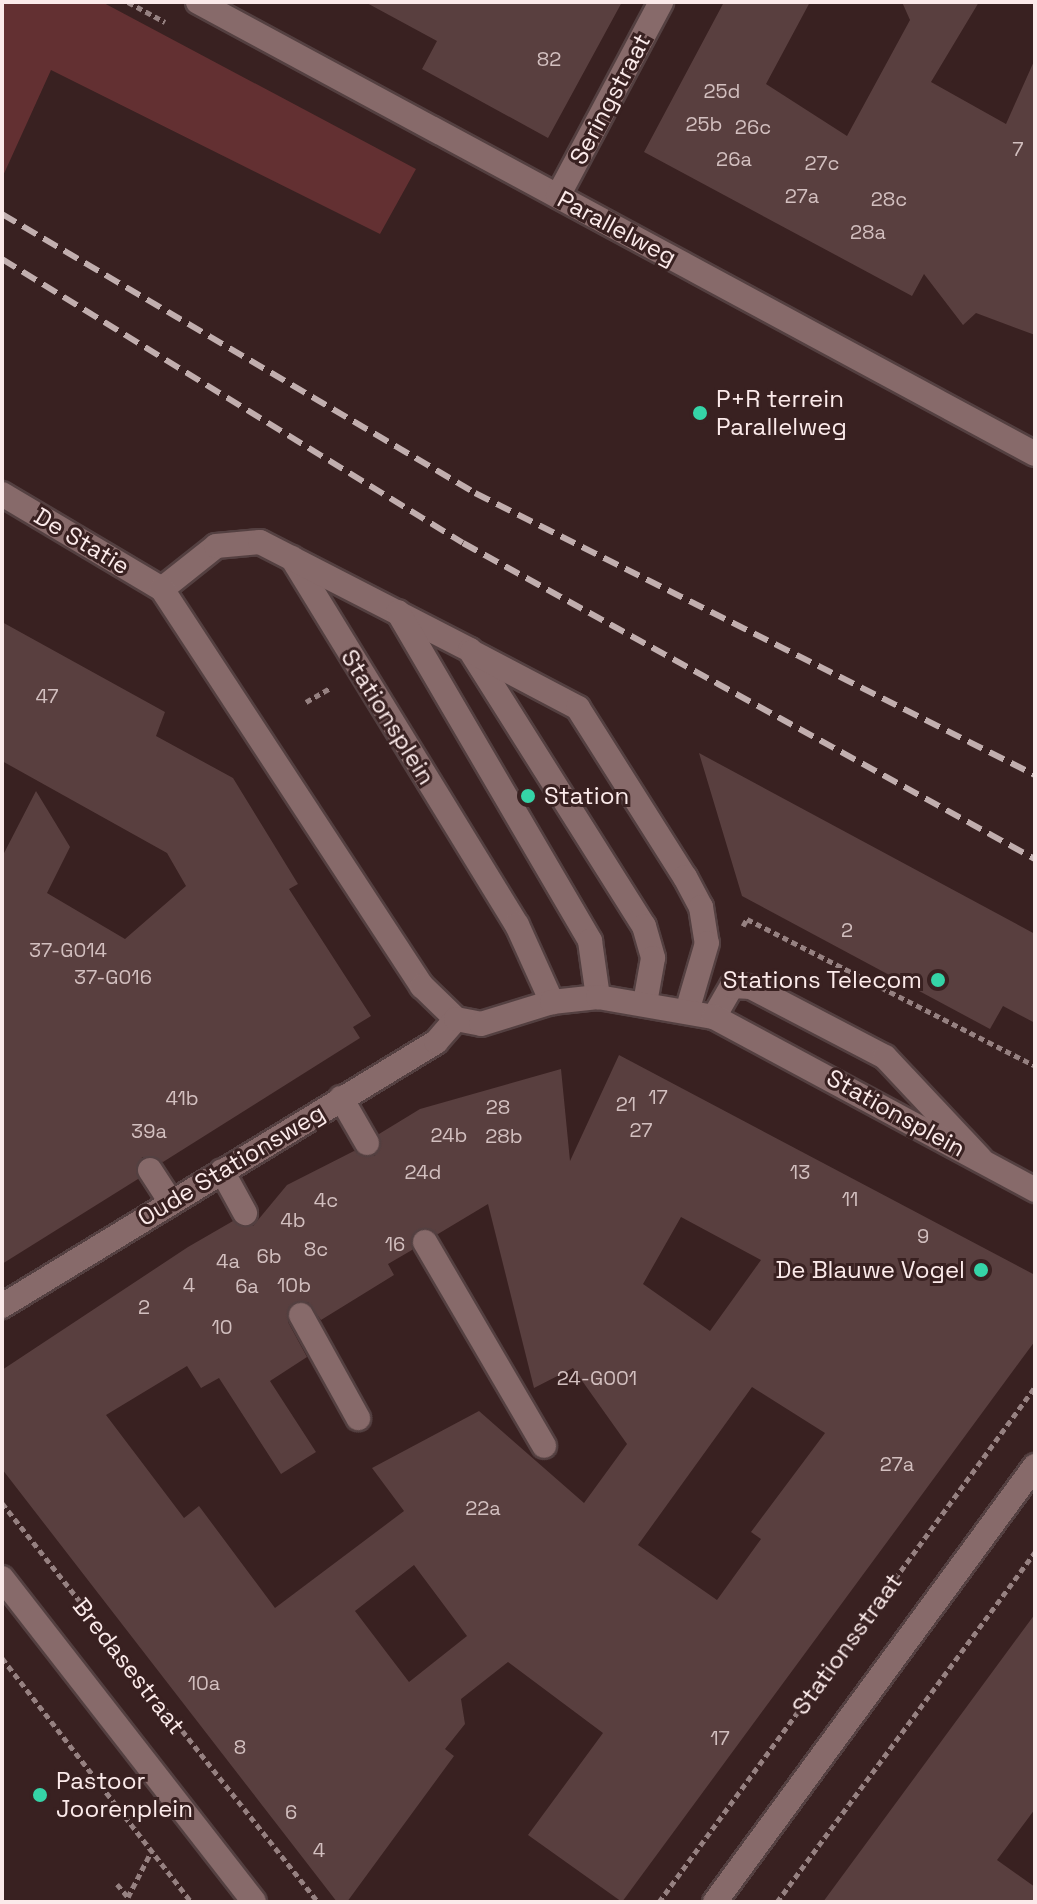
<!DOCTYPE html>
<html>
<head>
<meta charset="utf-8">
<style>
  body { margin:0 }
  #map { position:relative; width:1037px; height:1904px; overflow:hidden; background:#392121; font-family:"Space Grotesk",sans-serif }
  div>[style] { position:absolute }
  .green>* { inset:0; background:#633032 }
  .building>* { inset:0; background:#593f3f }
  .path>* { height:5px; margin-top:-2.5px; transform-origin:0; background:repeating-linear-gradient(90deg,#968181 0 6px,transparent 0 10px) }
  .roads { filter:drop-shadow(2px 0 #544041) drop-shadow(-2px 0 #544041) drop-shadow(0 2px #544041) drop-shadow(0 -2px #544041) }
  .lane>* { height:24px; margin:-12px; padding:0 12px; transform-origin:12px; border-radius:12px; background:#876a6a }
  .street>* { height:24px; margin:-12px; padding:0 12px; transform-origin:12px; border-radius:12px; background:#876a6a }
  .secondary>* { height:24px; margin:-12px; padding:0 12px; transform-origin:12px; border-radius:12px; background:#876a6a }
  .rail>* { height:6px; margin-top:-3px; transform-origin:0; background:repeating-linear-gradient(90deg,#c1aeae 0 16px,transparent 0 24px) }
  .dots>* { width:22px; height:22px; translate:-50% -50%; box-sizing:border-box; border:4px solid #392121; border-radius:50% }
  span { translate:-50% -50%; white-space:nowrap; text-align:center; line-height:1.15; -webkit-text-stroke:6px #392121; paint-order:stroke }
  .number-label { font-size:20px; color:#d2bfbf }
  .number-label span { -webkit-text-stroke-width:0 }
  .street-label { font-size:24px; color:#fbeaea }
  .poi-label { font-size:24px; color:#fbeaea }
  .left { translate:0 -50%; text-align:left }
  .right { translate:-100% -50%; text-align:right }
  .frame { position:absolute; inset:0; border:4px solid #fbeaea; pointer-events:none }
</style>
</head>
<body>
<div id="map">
  <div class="green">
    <div style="clip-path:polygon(2px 2px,102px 2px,416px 169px,380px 234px,51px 70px,2px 178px)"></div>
  </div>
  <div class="building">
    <div style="clip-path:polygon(365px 2px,622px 2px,548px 138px,422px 69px,437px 41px)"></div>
    <div style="clip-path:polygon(724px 2px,810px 2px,766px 84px,847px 136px,910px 20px,902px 2px,979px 2px,931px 82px,1006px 124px,1035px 59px,1035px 335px,976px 313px,963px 325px,924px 274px,912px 296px,644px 152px)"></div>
    <div style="clip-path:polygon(2px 622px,165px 712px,156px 736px,233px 778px,298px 884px,289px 889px,371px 1016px,353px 1027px,360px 1038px,163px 1162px,142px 1157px,138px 1179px,2px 1264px,2px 857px,36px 791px,70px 847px,47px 893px,125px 939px,186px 886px,167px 853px,2px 761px)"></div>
    <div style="clip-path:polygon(699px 753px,1035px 934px,1035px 1023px,1003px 1006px,990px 1029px,742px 896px)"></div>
    <div style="clip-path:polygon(evenodd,619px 1055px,1035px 1275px,1035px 1341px,622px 1902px,528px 1835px,603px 1733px,508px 1662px,461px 1699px,465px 1724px,445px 1749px,454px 1756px,347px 1902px,337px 1902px,2px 1469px,2px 1370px,188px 1247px,233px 1221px,253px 1226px,287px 1185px,354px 1151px,375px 1156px,379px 1134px,420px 1109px,561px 1069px,570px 1161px,619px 1055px,488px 1204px,534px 1388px,573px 1368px,627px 1444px,584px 1503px,479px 1411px,372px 1468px,404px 1511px,275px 1608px,199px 1506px,184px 1518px,106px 1415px,187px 1366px,201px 1388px,219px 1378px,281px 1474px,316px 1452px,270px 1381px,307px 1357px,288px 1322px,289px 1307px,308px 1302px,321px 1320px,394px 1275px,388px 1264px,412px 1250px,417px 1230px,438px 1234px,488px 1204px,619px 1055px,681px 1217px,761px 1260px,710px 1331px,643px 1284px,681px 1217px,619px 1055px,752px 1387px,825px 1433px,751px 1532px,761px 1539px,717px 1600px,638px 1545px,752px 1387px,619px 1055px,414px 1565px,467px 1636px,409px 1682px,355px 1611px,414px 1565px)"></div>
    <div style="clip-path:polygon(1035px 1614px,1035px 1809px,997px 1860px,1035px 1887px,1035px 1902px,823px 1902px)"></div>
  </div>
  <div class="path">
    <div style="left:128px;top:2px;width:42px;rotate:28.4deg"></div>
    <div style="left:306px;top:702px;width:28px;rotate:-30deg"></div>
    <div style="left:743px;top:926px;width:8px;rotate:-60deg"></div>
    <div style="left:747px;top:919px;width:323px;rotate:27deg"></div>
    <div style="left:2px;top:1503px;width:509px;rotate:51.62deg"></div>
    <div style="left:2px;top:1658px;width:309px;rotate:52.2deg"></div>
    <div style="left:117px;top:1884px;width:17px;rotate:50deg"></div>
    <div style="left:128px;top:1897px;width:53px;rotate:-62.9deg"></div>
    <div style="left:659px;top:1902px;width:638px;rotate:-53.87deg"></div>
    <div style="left:777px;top:1902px;width:435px;rotate:-53.6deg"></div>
  </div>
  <div class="roads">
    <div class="lane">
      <div style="left:292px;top:558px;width:430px;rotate:58.5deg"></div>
      <div style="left:517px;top:925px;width:85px;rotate:65.6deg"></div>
      <div style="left:162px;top:589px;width:69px;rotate:-38.5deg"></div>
      <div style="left:216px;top:546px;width:44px;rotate:-5.2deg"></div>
      <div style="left:260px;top:542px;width:236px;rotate:27.2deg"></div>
      <div style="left:470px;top:650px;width:326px;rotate:57.8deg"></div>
      <div style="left:644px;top:926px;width:33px;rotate:74deg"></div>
      <div style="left:653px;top:958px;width:46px;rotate:100.1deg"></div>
      <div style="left:398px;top:612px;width:381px;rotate:59.7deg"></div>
      <div style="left:590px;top:941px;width:57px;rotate:81.9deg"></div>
      <div style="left:472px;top:652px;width:120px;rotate:27.8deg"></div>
      <div style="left:578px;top:708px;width:200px;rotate:57.7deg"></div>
      <div style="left:685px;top:877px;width:34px;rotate:62deg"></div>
      <div style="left:701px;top:907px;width:36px;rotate:81deg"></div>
      <div style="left:707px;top:943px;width:68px;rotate:106.3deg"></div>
      <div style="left:714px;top:1017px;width:36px;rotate:-60deg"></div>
      <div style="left:732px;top:986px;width:19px;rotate:3deg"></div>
      <div style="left:751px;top:987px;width:151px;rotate:27.6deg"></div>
      <div style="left:885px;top:1057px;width:139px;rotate:46.8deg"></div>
      <div style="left:341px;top:1098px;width:52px;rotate:60deg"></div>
      <div style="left:150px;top:1170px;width:38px;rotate:57deg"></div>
      <div style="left:222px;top:1171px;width:48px;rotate:61.3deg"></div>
      <div style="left:425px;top:1242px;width:236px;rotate:59.7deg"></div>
      <div style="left:301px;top:1315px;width:118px;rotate:61deg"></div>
    </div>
    <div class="street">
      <div style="left:198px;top:2px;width:951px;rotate:28.37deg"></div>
      <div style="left:558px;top:196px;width:220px;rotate:-62deg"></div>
      <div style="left:2px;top:494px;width:186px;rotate:30.7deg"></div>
      <div style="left:162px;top:589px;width:475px;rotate:56.8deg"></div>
      <div style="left:422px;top:986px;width:47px;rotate:44.1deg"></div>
    </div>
    <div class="secondary">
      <div style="left:2px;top:1306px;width:508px;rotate:-31.31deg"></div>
      <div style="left:436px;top:1042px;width:30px;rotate:-49deg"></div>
      <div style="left:456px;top:1019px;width:25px;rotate:11deg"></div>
      <div style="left:481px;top:1024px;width:74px;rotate:-17.2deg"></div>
      <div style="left:552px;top:1002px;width:46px;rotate:-6.2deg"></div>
      <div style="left:598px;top:997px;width:118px;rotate:9.8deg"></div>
      <div style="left:714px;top:1017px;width:365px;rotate:28.3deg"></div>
      <div style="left:2px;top:1578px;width:410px;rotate:52.1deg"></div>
      <div style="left:715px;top:1902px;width:541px;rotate:-53.72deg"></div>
    </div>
  </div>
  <div class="rail">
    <div style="left:2px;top:214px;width:549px;rotate:30.53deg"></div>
    <div style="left:475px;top:493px;width:627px;rotate:26.73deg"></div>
    <div style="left:2px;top:259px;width:541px;rotate:31.64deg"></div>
    <div style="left:463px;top:543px;width:653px;rotate:28.92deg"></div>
  </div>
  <div class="dots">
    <div style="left:700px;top:413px;background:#35d4a7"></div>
    <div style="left:528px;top:796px;background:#35d4a7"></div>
    <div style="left:938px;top:980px;background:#35d4a7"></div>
    <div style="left:981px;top:1270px;background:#35d4a7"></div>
    <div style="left:40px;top:1795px;background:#35d4a7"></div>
  </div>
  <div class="number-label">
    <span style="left:549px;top:59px">82</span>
    <span style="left:722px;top:91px">25d</span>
    <span style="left:704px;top:124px">25b</span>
    <span style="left:753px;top:127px">26c</span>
    <span style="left:1018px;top:149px">7</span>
    <span style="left:734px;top:159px">26a</span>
    <span style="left:822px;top:163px">27c</span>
    <span style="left:802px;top:196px">27a</span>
    <span style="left:889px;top:199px">28c</span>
    <span style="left:868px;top:232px">28a</span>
    <span style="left:47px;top:696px">47</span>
    <span style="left:847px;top:930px">2</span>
    <span style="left:68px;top:950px">37-G014</span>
    <span style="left:113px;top:977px">37-G016</span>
    <span style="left:658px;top:1097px">17</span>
    <span style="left:182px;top:1098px">41b</span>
    <span style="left:626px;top:1104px">21</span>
    <span style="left:498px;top:1107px">28</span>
    <span style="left:641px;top:1130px">27</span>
    <span style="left:149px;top:1131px">39a</span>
    <span style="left:449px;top:1135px">24b</span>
    <span style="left:504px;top:1136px">28b</span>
    <span style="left:423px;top:1172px">24d</span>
    <span style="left:800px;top:1172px">13</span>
    <span style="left:850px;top:1199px">11</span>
    <span style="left:326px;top:1200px">4c</span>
    <span style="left:293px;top:1220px">4b</span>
    <span style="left:923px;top:1236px">9</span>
    <span style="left:395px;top:1244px">16</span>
    <span style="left:316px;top:1249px">8c</span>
    <span style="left:269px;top:1256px">6b</span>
    <span style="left:228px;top:1261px">4a</span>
    <span style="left:189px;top:1285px">4</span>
    <span style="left:294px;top:1285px">10b</span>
    <span style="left:247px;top:1286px">6a</span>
    <span style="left:144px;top:1307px">2</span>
    <span style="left:222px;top:1327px">10</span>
    <span style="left:597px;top:1378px">24-G001</span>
    <span style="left:897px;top:1464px">27a</span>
    <span style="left:483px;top:1508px">22a</span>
    <span style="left:204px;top:1683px">10a</span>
    <span style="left:720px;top:1738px">17</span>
    <span style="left:240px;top:1747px">8</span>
    <span style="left:291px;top:1812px">6</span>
    <span style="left:319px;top:1850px">4</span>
  </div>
  <div class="street-label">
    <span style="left:610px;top:99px;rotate:-62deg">Seringstraat</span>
    <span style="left:617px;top:228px;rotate:28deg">Parallelweg</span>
    <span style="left:82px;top:541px;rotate:31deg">De Statie</span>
    <span style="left:388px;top:717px;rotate:58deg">Stationsplein</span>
    <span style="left:896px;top:1113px;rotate:29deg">Stationsplein</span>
    <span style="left:231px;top:1165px;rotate:-31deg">Oude Stationsweg</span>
    <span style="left:847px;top:1644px;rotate:-54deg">Stationsstraat</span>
    <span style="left:129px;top:1666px;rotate:52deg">Bredasestraat</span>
  </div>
  <div class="poi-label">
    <span class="left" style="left:716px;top:413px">P+R terrein<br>Parallelweg</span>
    <span class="left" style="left:544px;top:796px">Station</span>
    <span class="right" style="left:922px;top:980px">Stations Telecom</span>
    <span class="right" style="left:965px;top:1270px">De Blauwe Vogel</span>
    <span class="left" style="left:56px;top:1795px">Pastoor<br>Joorenplein</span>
  </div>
  <div class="frame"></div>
</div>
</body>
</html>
